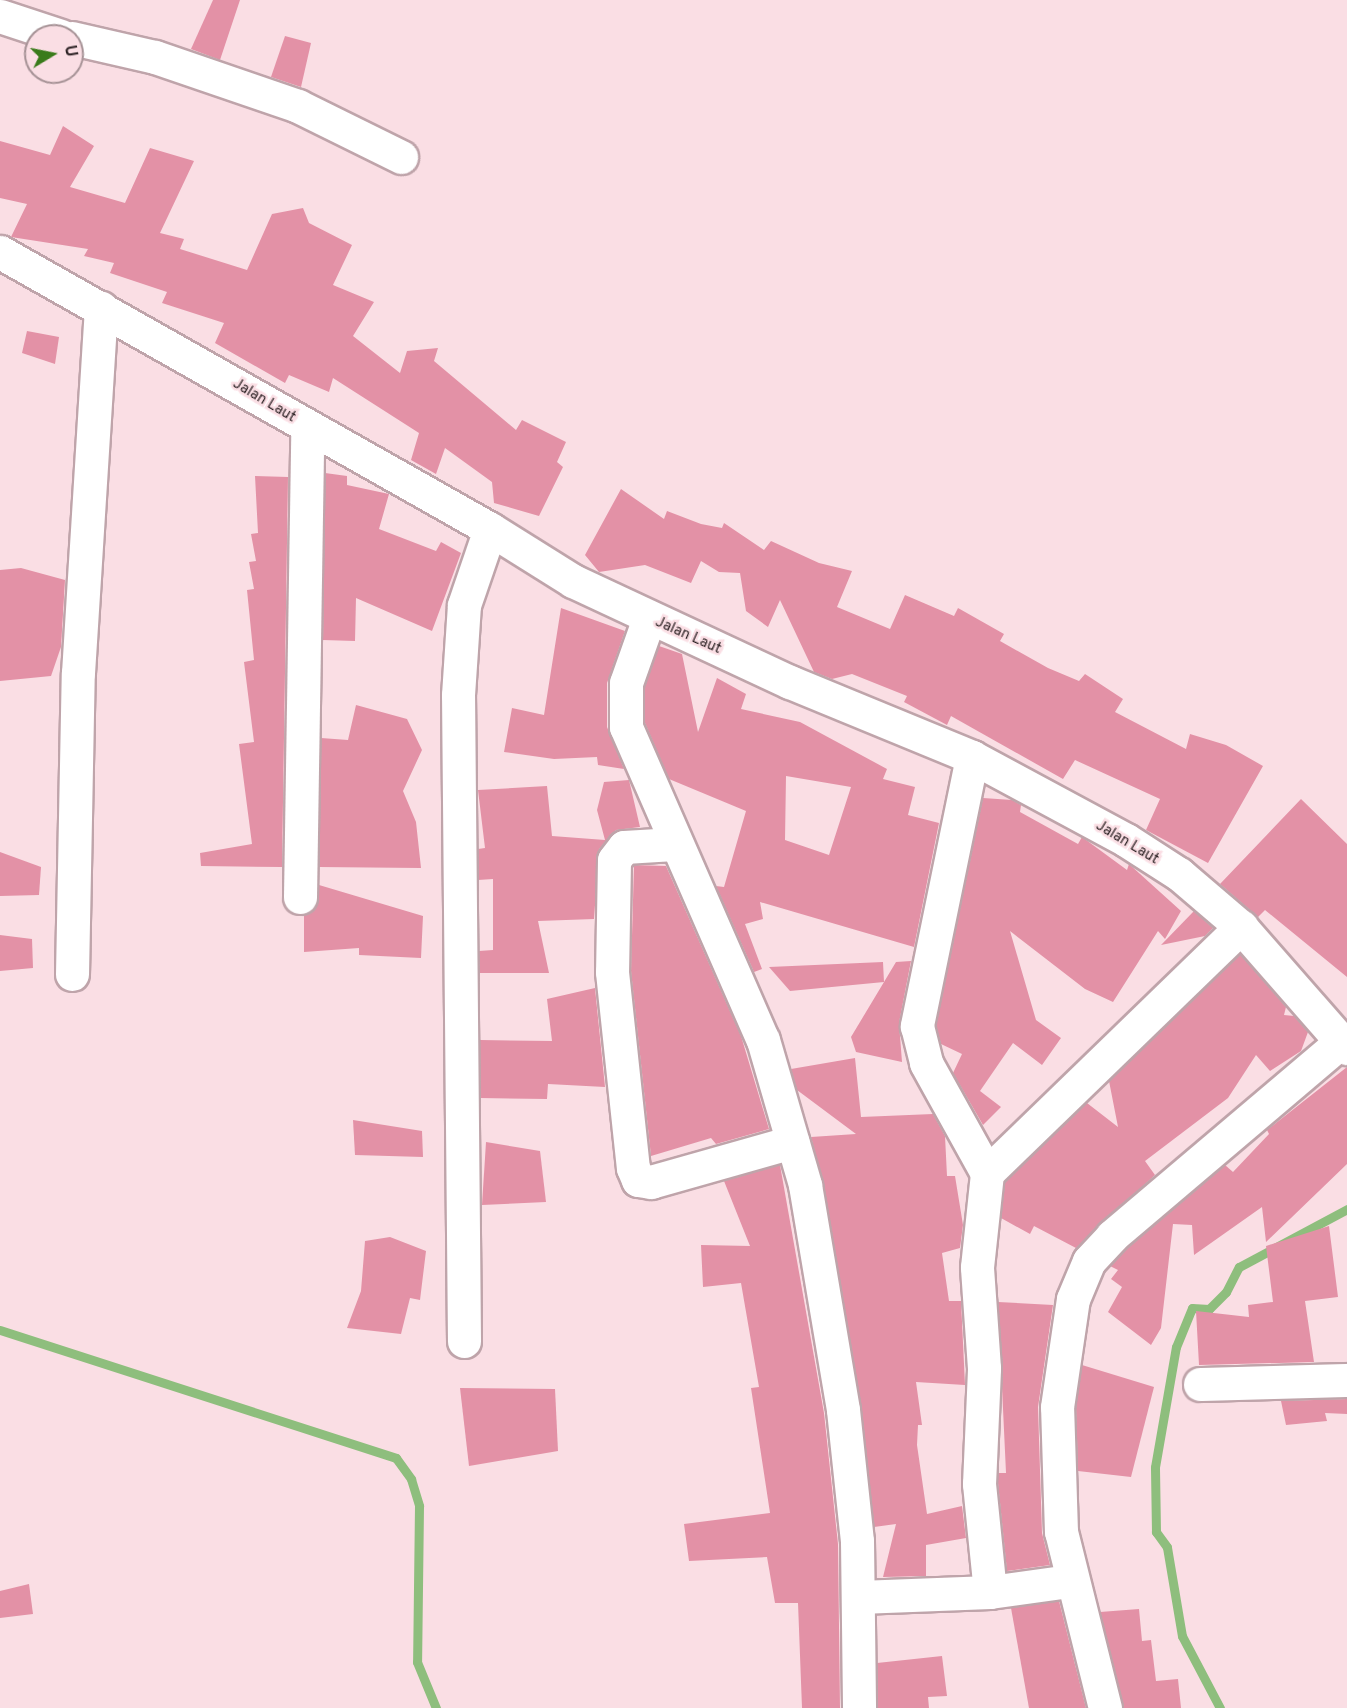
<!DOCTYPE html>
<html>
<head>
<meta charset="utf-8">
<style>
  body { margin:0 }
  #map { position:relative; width:1347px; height:1708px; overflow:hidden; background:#fadee4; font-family:Overpass,sans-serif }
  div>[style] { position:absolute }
  .stream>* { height:9px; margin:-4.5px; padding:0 4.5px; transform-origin:4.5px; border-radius:4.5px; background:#8ebe7d }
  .building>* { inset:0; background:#e391a6 }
  .roads { filter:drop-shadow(2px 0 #bfa4aa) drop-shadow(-2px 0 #bfa4aa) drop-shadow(0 2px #bfa4aa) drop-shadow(0 -2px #bfa4aa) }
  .minor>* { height:33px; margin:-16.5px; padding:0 16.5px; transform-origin:16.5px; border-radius:16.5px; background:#fff }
  .tertiary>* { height:33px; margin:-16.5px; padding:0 16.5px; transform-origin:16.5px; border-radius:16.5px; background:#fff }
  span { translate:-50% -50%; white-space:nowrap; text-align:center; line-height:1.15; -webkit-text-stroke:5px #fadee4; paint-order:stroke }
  .street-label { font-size:15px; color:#291f21 }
  .north { position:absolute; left:24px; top:24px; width:60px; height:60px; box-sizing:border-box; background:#fadee4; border:2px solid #a69296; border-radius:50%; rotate:80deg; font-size:16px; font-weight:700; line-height:24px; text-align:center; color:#291f21 }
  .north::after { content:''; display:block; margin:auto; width:21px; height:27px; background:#3a7b1b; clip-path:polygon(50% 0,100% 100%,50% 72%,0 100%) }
</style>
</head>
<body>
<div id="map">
  <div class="stream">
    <div style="left:0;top:1330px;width:416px;rotate:17.9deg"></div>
    <div style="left:396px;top:1458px;width:26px;rotate:54deg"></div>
    <div style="left:411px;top:1479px;width:28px;rotate:73deg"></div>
    <div style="left:419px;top:1506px;width:156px;rotate:90.7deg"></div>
    <div style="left:417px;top:1662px;width:50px;rotate:67.6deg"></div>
    <div style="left:1220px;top:1708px;width:81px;rotate:-117.8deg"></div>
    <div style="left:1182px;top:1636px;width:90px;rotate:-99.6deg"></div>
    <div style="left:1167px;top:1547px;width:19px;rotate:-126deg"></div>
    <div style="left:1156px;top:1532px;width:65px;rotate:-90.9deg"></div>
    <div style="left:1155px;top:1467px;width:122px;rotate:-80.1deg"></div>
    <div style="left:1176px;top:1347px;width:42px;rotate:-67.7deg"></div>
    <div style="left:1192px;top:1308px;width:17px;rotate:3deg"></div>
    <div style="left:1209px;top:1309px;width:24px;rotate:-45deg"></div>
    <div style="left:1226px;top:1292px;width:28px;rotate:-63deg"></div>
    <div style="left:1239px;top:1267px;width:123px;rotate:-28.2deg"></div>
  </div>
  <div class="building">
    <div style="clip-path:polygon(213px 0,240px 0,220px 60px,191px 49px)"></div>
    <div style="clip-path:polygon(285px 36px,311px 43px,301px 87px,271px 77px)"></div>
    <div style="clip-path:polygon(63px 126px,94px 146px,70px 187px,125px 203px,150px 148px,194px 161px,160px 233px,184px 239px,180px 249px,247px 270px,272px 214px,303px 208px,309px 223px,352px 245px,333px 285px,374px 302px,353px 336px,400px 373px,407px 351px,438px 348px,434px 361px,516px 430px,522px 420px,566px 442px,557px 462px,563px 467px,539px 516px,494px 503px,492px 482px,445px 448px,436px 474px,411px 460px,419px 433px,333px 378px,329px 392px,289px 375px,285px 383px,215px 343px,224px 323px,162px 303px,167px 292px,110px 273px,114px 263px,84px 256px,88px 249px,11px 237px,27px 204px,0 198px,0 141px,50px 155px)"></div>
    <div style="clip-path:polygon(27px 331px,59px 337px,55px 364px,22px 353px)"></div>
    <div style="clip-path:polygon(325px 473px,347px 476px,347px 485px,389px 494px,379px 529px,436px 551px,441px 542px,461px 553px,432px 631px,356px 598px,355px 641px,323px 640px)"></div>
    <div style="clip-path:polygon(255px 476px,288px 477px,282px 867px,201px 866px,200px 853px,252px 844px,239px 744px,254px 742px,244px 662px,254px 660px,247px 590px,254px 589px,249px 562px,256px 561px,251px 534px,258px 533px)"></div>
    <div style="clip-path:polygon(621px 489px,664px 519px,667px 511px,701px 524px,722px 528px,724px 523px,764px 550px,771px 541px,819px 563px,852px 571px,837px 607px,890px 629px,905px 595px,954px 616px,958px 608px,1004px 634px,1000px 641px,1048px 668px,1079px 681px,1085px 674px,1123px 699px,1115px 712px,1186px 749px,1190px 734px,1226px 745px,1263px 766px,1208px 863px,1146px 830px,1160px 799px,1075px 760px,1063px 779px,951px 716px,947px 725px,904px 702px,907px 696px,852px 674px,832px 679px,814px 672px,780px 600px,768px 627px,746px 611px,740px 573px,719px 572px,701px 561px,691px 583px,645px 565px,599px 572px,585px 555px)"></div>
    <div style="clip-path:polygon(21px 568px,65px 580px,61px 647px,51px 676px,0 681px,0 570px)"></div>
    <div style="clip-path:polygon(561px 608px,625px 631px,607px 683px,607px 727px,624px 769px,598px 765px,597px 757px,554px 759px,504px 752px,512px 708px,544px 715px)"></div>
    <div style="clip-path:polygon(evenodd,659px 646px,682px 654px,698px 732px,717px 678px,746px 694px,741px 709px,800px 722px,887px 769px,883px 779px,915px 787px,908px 815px,939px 823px,914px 947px,760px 902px,763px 919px,745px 924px,762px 969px,754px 972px,716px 886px,724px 887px,746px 811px,669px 779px,645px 723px,645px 686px,659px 646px,786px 776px,851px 787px,829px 855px,785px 840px,786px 776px)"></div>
    <div style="clip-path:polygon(356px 705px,407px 719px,422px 750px,403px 791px,416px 822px,421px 868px,319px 867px,321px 738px,348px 740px)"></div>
    <div style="clip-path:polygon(629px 780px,640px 827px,616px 830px,599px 849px,594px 919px,538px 921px,549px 973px,479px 973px,479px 951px,493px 950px,493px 879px,478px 880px,478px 849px,485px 848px,478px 790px,547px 786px,552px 836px,605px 840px,597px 810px,604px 782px)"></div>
    <div style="clip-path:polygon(983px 798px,1012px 800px,1021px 805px,1020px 812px,1078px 844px,1082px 837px,1127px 870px,1129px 864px,1181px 911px,1165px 939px,1158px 931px,1113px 1002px,1085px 989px,1010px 931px,1036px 1020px,1061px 1038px,1042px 1065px,1013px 1043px,980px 1091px,1001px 1107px,983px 1125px,953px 1073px,962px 1054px,941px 1044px,936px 1026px)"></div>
    <div style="clip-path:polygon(1301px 799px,1347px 844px,1347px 977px,1265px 910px,1258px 917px,1220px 884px)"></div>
    <div style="clip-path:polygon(0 852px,41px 867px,39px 895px,0 896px)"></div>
    <div style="clip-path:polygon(634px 865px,666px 866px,741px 1036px,769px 1129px,716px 1144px,711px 1138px,651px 1156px,631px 971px)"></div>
    <div style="clip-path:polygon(319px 885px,423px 916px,421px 958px,359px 955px,359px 948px,304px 952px,304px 915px,316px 906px)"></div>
    <div style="clip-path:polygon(1194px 911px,1213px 928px,1205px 936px,1161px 945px)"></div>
    <div style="clip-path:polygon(0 935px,32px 939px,33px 968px,0 971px)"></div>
    <div style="clip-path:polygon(1240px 954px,1286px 1007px,1284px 1015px,1294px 1016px,1308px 1032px,1301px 1051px,1270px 1071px,1256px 1055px,1228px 1098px,1145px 1161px,1155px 1175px,1076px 1248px,1034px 1226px,1030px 1234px,1001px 1218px,1005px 1182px,1087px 1103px,1118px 1127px,1109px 1081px)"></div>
    <div style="clip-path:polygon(911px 961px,899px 1023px,902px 1062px,856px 1052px,851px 1037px,884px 982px,790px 991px,769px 967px,883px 962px,884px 982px,896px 962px)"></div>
    <div style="clip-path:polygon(595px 988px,605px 1087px,548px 1084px,547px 1099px,480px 1098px,480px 1040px,552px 1041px,547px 999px)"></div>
    <div style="clip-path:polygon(855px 1058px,861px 1117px,933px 1114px,945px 1136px,947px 1176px,955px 1176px,963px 1225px,960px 1248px,942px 1253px,949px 1301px,961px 1301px,965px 1385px,916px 1382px,922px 1425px,918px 1425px,917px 1445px,927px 1514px,962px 1506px,966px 1538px,926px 1545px,926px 1576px,883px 1577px,896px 1524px,874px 1527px,861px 1407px,823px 1182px,811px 1137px,856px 1134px,797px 1090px,791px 1069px)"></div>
    <div style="clip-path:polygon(1347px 1067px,1347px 1164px,1266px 1242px,1262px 1207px,1194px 1255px,1192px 1225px,1173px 1224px,1161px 1328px,1151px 1345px,1108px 1312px,1122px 1287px,1111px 1279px,1118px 1270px,1110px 1266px,1125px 1250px,1225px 1165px,1233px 1172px,1269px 1134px,1267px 1130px)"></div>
    <div style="clip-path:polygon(353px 1120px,422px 1131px,423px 1157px,355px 1155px)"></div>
    <div style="clip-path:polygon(486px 1142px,540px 1151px,546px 1202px,482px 1205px)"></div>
    <div style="clip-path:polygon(780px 1165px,824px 1413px,838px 1544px,840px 1708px,802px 1708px,798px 1603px,775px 1603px,767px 1557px,689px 1561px,684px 1524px,770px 1513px,751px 1388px,759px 1387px,741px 1283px,703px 1287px,701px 1245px,750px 1246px,724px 1181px)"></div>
    <div style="clip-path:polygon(1329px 1226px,1338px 1297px,1305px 1301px,1314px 1362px,1199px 1365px,1196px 1311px,1249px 1317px,1248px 1305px,1273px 1302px,1266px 1246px)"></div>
    <div style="clip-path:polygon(390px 1237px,426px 1251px,420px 1300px,410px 1298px,401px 1334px,347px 1328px,361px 1291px,365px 1241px)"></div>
    <div style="clip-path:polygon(998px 1302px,1053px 1305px,1038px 1407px,1042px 1533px,1050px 1565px,1007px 1571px,998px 1483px,998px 1473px,1006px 1473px)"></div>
    <div style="clip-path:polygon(1082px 1365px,1154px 1387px,1131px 1477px,1078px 1471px,1076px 1408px)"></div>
    <div style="clip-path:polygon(460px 1388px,555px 1389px,558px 1451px,469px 1466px)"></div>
    <div style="clip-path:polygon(1347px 1399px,1347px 1414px,1325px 1413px,1327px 1421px,1286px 1425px,1281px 1401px)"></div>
    <div style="clip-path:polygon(29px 1584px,33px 1614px,0 1618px,0 1591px)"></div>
    <div style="clip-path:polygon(1059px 1601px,1086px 1708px,1029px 1708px,1011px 1608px)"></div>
    <div style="clip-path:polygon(1139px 1609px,1142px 1641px,1151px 1640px,1156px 1681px,1178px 1679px,1181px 1708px,1123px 1708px,1100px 1612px)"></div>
    <div style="clip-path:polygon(942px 1656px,947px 1696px,928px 1697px,929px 1708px,878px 1708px,877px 1663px)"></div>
  </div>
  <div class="roads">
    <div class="minor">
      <div style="left:0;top:16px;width:64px;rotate:18.2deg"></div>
      <div style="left:72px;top:38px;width:85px;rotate:12.9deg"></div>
      <div style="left:155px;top:57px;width:151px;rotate:18.9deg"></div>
      <div style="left:298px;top:106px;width:115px;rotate:26.3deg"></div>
      <div style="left:649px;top:618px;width:69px;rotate:109.5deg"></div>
      <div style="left:626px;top:683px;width:44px;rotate:90deg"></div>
      <div style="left:626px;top:727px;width:342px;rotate:66.4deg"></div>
      <div style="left:763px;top:1040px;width:151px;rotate:73.8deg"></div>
      <div style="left:805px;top:1185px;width:228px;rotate:80.4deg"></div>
      <div style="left:843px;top:1410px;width:132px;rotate:83.9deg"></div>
      <div style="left:857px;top:1541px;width:167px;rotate:89.3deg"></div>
      <div style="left:972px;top:757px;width:275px;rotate:101.6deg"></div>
      <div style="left:917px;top:1026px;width:38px;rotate:76deg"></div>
      <div style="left:926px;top:1063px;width:126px;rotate:61deg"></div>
      <div style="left:674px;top:844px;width:50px;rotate:176.6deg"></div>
      <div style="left:624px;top:847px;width:16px;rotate:128deg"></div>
      <div style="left:614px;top:860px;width:112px;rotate:91deg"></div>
      <div style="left:612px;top:972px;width:197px;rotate:83.9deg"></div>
      <div style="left:633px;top:1168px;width:13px;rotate:67deg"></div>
      <div style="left:638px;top:1180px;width:13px;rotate:9deg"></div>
      <div style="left:651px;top:1182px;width:147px;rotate:-15.8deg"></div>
      <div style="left:300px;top:897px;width:470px;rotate:-89.1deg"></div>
      <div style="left:72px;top:974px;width:301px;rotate:-88.9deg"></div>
      <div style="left:78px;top:673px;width:366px;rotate:-86.4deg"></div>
      <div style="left:464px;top:1341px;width:646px;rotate:-90.53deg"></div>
      <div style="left:458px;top:695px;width:90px;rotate:-86.2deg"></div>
      <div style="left:464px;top:605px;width:80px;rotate:-71.1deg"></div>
      <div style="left:1200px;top:1384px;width:147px;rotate:-1.6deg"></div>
      <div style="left:990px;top:1592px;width:109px;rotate:-95.8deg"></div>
      <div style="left:979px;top:1484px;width:116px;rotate:-87.5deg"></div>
      <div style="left:984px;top:1368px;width:101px;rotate:-94deg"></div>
      <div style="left:977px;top:1267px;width:95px;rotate:-83.9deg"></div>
      <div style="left:987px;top:1173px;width:354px;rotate:-44.1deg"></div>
      <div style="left:859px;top:1597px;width:131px;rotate:-2.2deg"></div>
      <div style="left:990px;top:1592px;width:80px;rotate:-7.9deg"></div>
      <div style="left:1105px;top:1708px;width:181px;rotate:-104deg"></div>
      <div style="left:1061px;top:1532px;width:125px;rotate:-91.8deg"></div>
      <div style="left:1057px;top:1407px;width:109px;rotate:-81.6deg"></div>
      <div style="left:1073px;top:1299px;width:41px;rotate:-67.2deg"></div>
      <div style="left:1089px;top:1261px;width:34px;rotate:-47deg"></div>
      <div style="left:1112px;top:1236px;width:302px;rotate:-40.3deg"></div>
    </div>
    <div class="tertiary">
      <div style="left:0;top:252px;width:563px;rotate:29.48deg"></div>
      <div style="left:490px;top:529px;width:98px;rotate:32.1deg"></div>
      <div style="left:573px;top:581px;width:239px;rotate:25deg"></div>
      <div style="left:790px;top:682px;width:197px;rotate:22.4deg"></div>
      <div style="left:972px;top:757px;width:175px;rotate:28.3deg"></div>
      <div style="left:1126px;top:840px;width:63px;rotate:32.7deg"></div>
      <div style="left:1179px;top:874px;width:82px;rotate:40.5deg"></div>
      <div style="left:1241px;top:927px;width:161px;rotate:48.8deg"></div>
    </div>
  </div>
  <div class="street-label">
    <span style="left:264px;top:401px;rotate:31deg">Jalan Laut</span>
    <span style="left:688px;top:636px;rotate:24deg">Jalan Laut</span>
    <span style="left:1127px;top:843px;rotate:31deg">Jalan Laut</span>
  </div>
  <div class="north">U</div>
</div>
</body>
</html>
